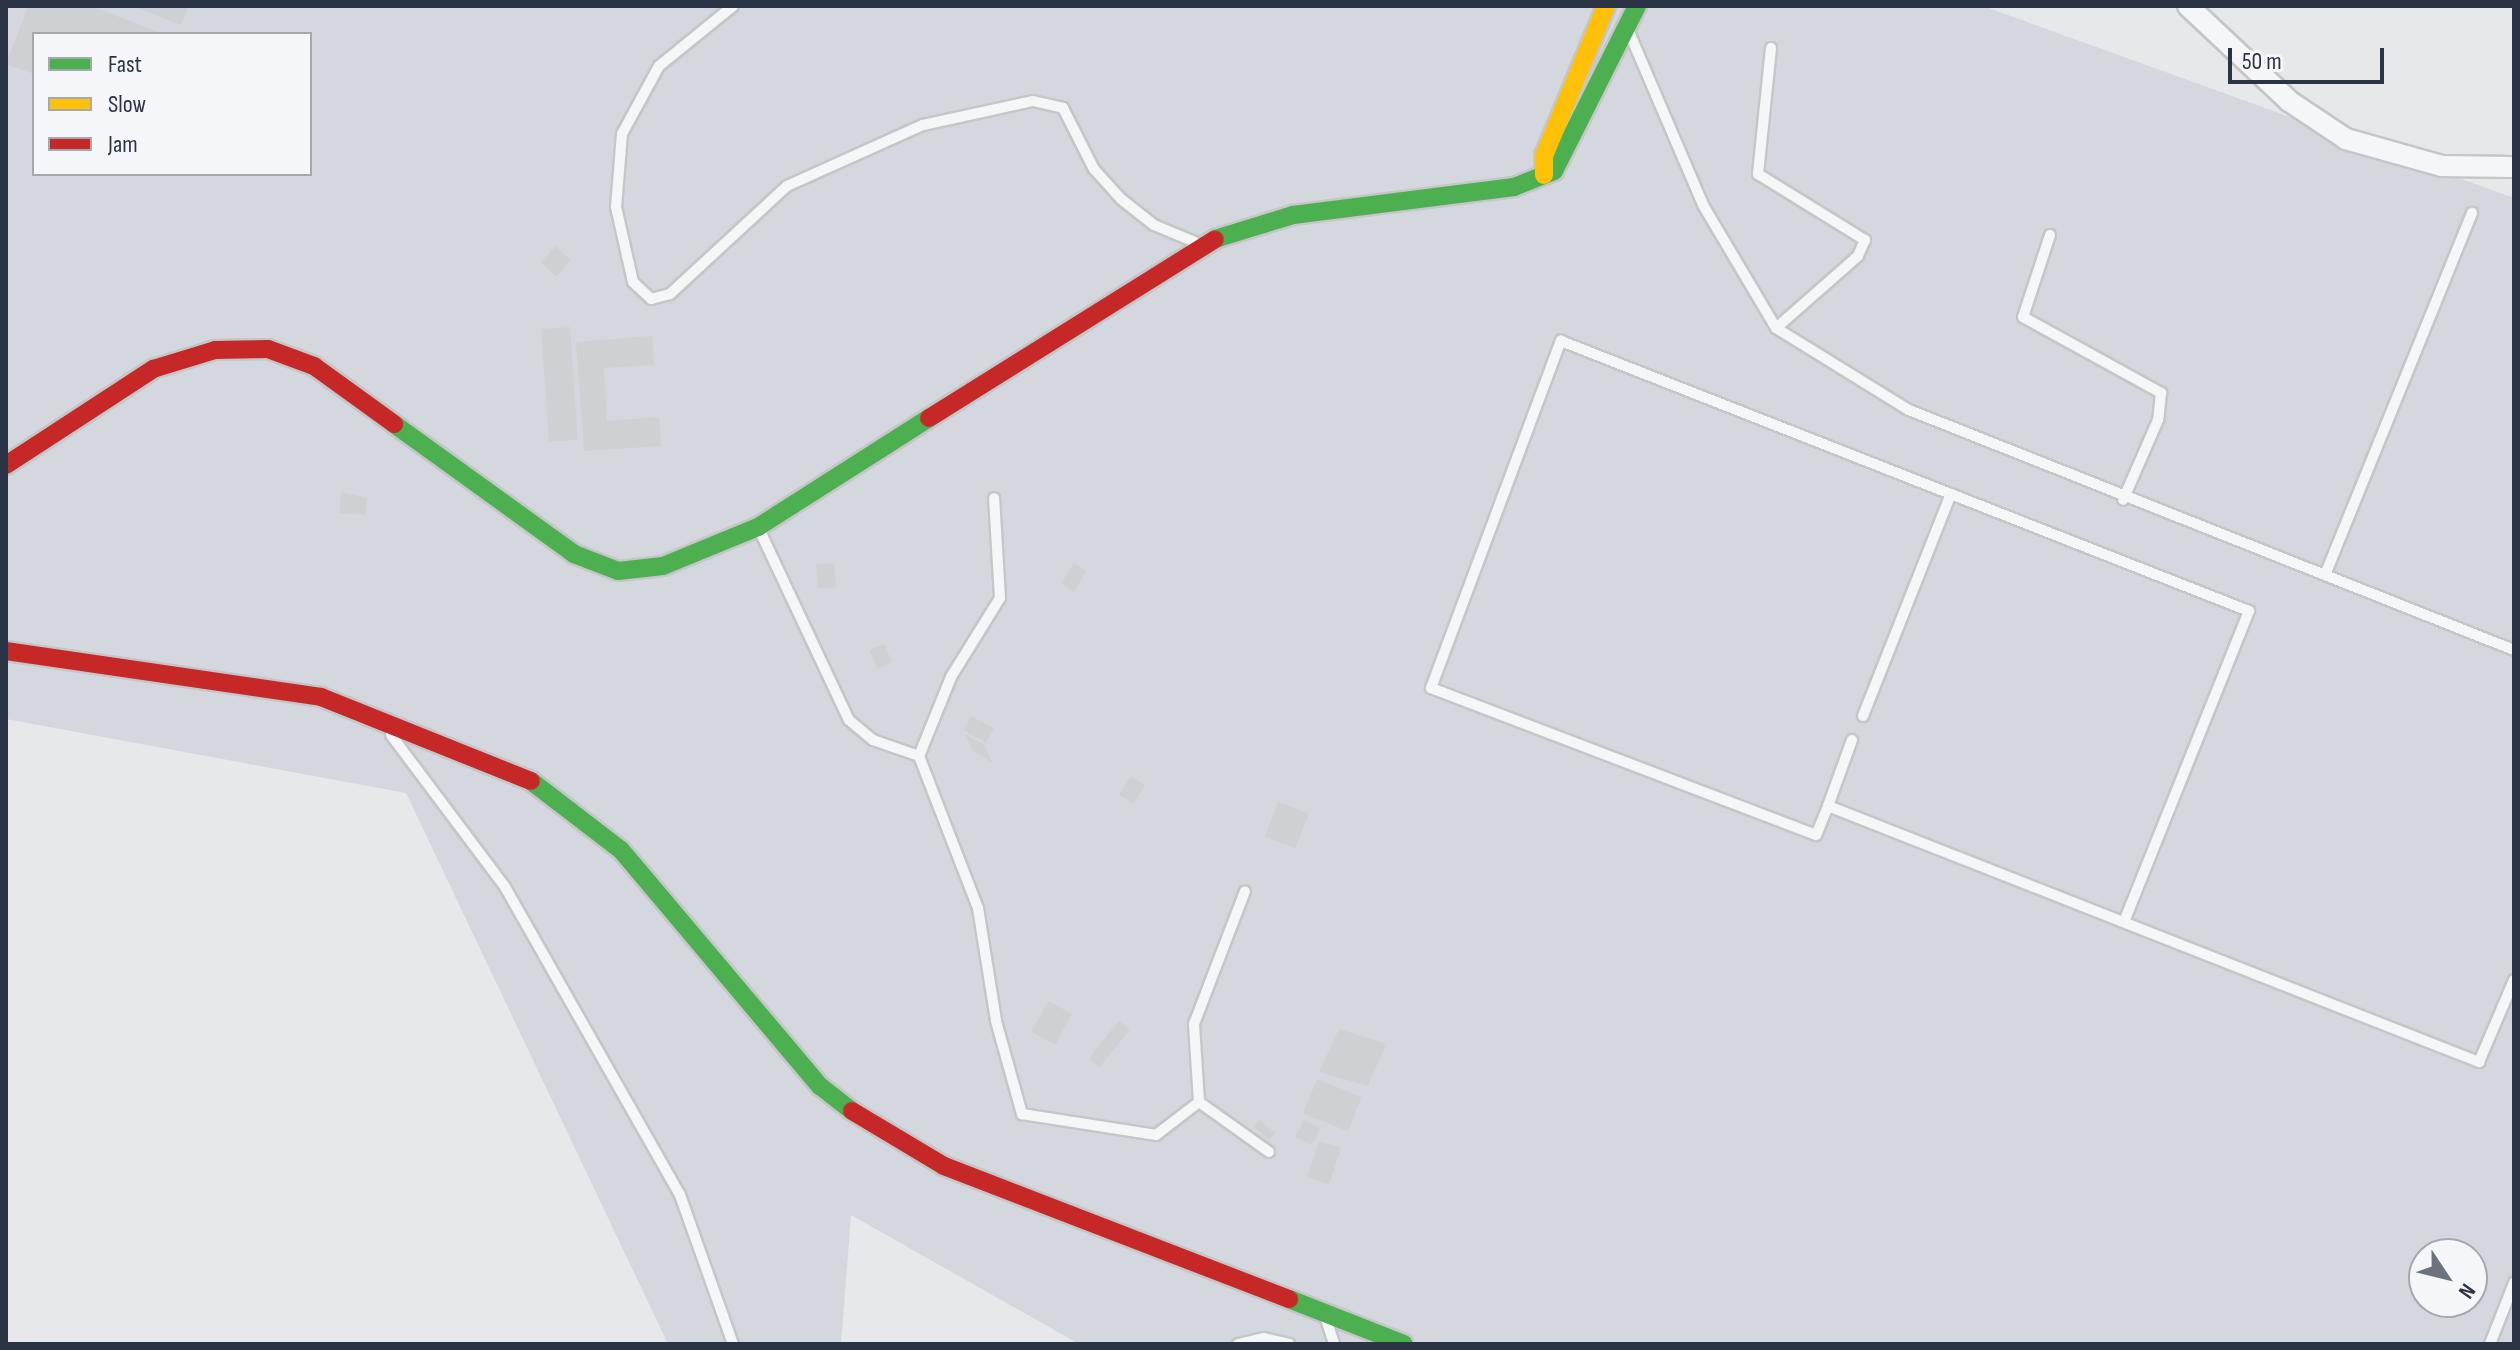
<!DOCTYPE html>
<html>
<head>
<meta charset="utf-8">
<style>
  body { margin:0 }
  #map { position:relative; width:2520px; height:1350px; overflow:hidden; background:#e6e8ea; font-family:"Sofia Sans Condensed",sans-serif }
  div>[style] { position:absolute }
  .built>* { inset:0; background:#d4d7dd }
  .building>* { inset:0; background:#ced0d3; transform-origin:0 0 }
  .roads { filter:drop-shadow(2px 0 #c4c6c8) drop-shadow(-2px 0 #c4c6c8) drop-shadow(0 2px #c4c6c8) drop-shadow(0 -2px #c4c6c8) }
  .lane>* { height:10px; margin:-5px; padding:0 5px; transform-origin:5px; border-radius:5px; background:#f5f6f7 }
  .street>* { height:20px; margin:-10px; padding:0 10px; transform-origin:10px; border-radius:10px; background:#f5f6f7 }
  .fast>* { height:18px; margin:-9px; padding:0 9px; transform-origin:9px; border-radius:9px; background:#4caf50 }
  .slow>* { height:18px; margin:-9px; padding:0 9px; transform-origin:9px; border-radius:9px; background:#ffc107 }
  .jam>* { height:18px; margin:-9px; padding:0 9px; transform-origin:9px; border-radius:9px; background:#c62828 }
  span { translate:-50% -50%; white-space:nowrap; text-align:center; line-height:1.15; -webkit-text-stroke:6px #f4f6f9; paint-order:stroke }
  .frame { position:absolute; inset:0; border:8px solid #2b3445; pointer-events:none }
  .legend { position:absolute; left:32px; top:32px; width:280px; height:144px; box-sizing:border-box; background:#f4f6f9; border:2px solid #a4a8b1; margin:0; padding:10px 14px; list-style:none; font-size:24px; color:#2b3445 }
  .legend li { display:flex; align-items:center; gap:16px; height:40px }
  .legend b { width:40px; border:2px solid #a4a8b1 }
  .north { position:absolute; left:2408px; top:1238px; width:80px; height:80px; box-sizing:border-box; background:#f4f6f9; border:2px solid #a4a8b1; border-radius:50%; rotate:125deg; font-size:22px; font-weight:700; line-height:32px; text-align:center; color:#2b3445 }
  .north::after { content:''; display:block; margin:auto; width:28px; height:36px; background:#6c737f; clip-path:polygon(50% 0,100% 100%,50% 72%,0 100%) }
  .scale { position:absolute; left:2228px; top:48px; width:156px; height:36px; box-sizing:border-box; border:4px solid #2b3445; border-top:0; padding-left:10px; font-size:24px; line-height:28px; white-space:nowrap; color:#2b3445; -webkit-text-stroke:6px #f4f6f9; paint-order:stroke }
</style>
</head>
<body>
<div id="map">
  <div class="built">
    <div style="clip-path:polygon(evenodd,6px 6px,1983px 6px,2514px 198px,2514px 1344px,1079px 1344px,851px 1215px,841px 1344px,668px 1344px,406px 793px,6px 719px,6px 6px,34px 34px,310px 34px,310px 174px,34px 174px,34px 34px,6px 6px,2424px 1254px,2472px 1254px,2472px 1302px,2424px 1302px,2424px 1254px)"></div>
  </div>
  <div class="building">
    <div style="clip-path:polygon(28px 6px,90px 6px,164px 34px,34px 34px,34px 74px,6px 64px)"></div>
    <div style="clip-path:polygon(133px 6px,188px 6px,181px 25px)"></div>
    <div style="left:555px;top:246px;width:21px;height:22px;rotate:41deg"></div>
    <div style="left:570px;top:327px;width:113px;height:29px;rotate:86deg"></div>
    <div style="clip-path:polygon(652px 336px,654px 365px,604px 368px,607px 421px,659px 417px,661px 446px,584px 451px,576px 342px)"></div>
    <div style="clip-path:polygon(341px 492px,367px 498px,365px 515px,340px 513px)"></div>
    <div style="left:834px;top:563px;width:24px;height:18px;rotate:85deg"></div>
    <div style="left:1074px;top:563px;width:15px;height:24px;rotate:32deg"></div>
    <div style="left:884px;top:644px;width:20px;height:16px;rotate:66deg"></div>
    <div style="left:971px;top:716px;width:26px;height:16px;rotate:29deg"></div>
    <div style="clip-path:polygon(965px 734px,984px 745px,993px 763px,973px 751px)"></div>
    <div style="left:1131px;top:776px;width:17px;height:22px;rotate:33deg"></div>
    <div style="left:1278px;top:802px;width:33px;height:37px;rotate:21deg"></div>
    <div style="left:1048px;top:1001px;width:27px;height:35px;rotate:28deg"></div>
    <div style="left:1119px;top:1021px;width:14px;height:48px;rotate:39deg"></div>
    <div style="clip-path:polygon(1339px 1029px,1386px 1044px,1368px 1086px,1319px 1072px)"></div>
    <div style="left:1317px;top:1079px;width:48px;height:37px;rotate:22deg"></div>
    <div style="left:1260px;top:1120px;width:20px;height:9px;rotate:41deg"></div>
    <div style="left:1304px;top:1120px;width:18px;height:19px;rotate:27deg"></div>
    <div style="left:1319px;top:1141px;width:23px;height:38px;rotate:18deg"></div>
  </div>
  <div class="roads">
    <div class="lane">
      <div style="left:733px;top:6px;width:95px;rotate:141deg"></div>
      <div style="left:659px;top:66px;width:77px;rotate:118.6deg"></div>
      <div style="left:622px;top:134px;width:73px;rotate:94.7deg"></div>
      <div style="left:616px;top:207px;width:77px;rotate:77.2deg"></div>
      <div style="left:633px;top:282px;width:25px;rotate:43deg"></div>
      <div style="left:651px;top:299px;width:20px;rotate:-15deg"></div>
      <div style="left:670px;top:294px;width:159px;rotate:-42.7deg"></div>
      <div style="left:787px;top:186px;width:149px;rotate:-24.2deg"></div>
      <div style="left:923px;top:125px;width:113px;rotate:-12.3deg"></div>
      <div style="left:1033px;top:101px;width:31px;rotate:13deg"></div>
      <div style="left:1063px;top:108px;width:68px;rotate:63.1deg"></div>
      <div style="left:1094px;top:169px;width:40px;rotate:48deg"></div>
      <div style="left:1121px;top:199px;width:42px;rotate:38.2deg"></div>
      <div style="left:1154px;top:225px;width:44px;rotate:22.5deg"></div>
      <div style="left:1629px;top:32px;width:188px;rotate:66.8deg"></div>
      <div style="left:1703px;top:205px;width:143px;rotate:59.3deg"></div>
      <div style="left:1776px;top:328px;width:156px;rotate:31.7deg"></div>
      <div style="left:1909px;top:410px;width:651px;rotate:21.64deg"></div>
      <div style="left:1771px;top:48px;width:127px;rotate:95.9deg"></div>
      <div style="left:1758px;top:174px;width:126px;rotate:31.7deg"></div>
      <div style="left:1865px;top:240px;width:17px;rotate:114deg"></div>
      <div style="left:1858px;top:256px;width:109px;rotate:138.7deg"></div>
      <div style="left:2050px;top:235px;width:86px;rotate:108.2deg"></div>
      <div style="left:2023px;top:317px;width:158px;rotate:28.8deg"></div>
      <div style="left:2161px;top:393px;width:27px;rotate:96deg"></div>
      <div style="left:2158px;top:420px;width:87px;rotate:113.6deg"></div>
      <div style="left:759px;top:529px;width:211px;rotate:64.8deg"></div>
      <div style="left:849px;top:720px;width:31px;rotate:40deg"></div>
      <div style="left:873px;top:740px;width:49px;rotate:19.2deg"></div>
      <div style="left:919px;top:756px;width:163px;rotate:68.8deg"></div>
      <div style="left:978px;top:908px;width:114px;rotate:80.9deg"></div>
      <div style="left:996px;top:1021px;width:97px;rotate:74.4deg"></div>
      <div style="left:1022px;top:1114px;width:136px;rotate:8.9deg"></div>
      <div style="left:1156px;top:1135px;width:54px;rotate:-37.5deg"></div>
      <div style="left:1199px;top:1102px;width:86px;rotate:35.5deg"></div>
      <div style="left:2325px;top:575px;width:391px;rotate:-67.9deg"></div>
      <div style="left:1863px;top:716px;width:239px;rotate:-68.4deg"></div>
      <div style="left:391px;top:735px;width:190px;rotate:53.1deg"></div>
      <div style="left:505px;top:887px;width:354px;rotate:60.4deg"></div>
      <div style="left:680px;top:1195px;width:158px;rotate:70.4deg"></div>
      <div style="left:1852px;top:740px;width:70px;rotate:110deg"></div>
      <div style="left:1828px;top:806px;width:700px;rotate:21.47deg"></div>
      <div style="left:2479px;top:1062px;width:89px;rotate:-66.9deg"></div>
      <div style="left:919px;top:756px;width:85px;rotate:-67.9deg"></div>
      <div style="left:951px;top:677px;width:93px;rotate:-58.2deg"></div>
      <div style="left:1000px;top:598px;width:100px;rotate:-93.4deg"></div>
      <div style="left:1828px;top:806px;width:31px;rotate:112deg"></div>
      <div style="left:1816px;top:835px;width:412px;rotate:-159.1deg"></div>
      <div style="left:1431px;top:688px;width:371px;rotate:-69.5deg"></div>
      <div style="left:1561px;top:341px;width:739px;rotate:21.43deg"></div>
      <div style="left:2249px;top:611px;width:335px;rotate:111.9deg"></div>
      <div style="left:1199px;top:1102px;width:78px;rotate:-93.7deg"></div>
      <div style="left:1194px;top:1024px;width:142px;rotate:-69deg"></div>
      <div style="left:1326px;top:1319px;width:26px;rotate:72deg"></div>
      <div style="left:1238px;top:1344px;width:27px;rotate:-13deg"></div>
      <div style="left:1264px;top:1338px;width:26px;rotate:13deg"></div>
      <div style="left:2490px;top:1344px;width:66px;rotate:-68.5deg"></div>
    </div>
    <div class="street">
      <div style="left:2188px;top:6px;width:139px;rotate:43.2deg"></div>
      <div style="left:2289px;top:101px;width:69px;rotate:33.7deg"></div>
      <div style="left:2346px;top:139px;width:100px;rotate:15.7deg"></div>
      <div style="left:2442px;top:166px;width:72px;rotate:0.8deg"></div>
    </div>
    <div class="fast">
      <div style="left:1215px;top:239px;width:82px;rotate:-17.1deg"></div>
      <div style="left:1293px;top:215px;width:223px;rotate:-7.2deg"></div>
      <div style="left:1514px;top:187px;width:43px;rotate:-21.8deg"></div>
      <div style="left:1554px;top:171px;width:185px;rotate:-63.3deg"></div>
      <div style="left:394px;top:424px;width:222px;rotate:35.8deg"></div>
      <div style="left:574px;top:554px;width:47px;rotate:21.1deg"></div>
      <div style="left:618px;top:571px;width:45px;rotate:-6.3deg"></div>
      <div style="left:663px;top:566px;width:103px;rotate:-22.3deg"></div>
      <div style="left:758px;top:527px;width:203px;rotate:-32.5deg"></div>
      <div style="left:531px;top:781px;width:113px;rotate:37.5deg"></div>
      <div style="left:621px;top:850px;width:309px;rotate:49.9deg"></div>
      <div style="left:820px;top:1086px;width:41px;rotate:38deg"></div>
      <div style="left:1289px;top:1299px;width:123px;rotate:21.4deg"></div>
    </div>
    <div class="slow">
      <div style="left:1544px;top:175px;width:19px;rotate:-90deg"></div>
      <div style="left:1544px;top:156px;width:162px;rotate:-67.5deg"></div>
    </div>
    <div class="jam">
      <div style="left:929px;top:418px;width:337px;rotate:-32deg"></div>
      <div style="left:6px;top:465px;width:176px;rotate:-33.1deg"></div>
      <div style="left:153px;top:369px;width:65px;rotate:-17deg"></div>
      <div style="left:215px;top:350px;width:53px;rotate:-1.1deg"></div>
      <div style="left:268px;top:349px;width:49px;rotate:20.3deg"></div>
      <div style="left:314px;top:366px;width:99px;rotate:35.9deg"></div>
      <div style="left:6px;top:651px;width:318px;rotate:8.3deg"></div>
      <div style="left:321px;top:697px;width:226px;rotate:21.8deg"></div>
      <div style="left:852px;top:1111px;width:107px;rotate:30.9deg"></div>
      <div style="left:944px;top:1166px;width:370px;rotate:21.1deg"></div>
    </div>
  </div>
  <div class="frame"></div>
  <ul class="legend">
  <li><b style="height:10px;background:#4caf50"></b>Fast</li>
  <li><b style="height:10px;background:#ffc107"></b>Slow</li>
  <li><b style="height:10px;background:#c62828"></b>Jam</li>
  </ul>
  <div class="north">N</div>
  <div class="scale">50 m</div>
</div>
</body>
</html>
